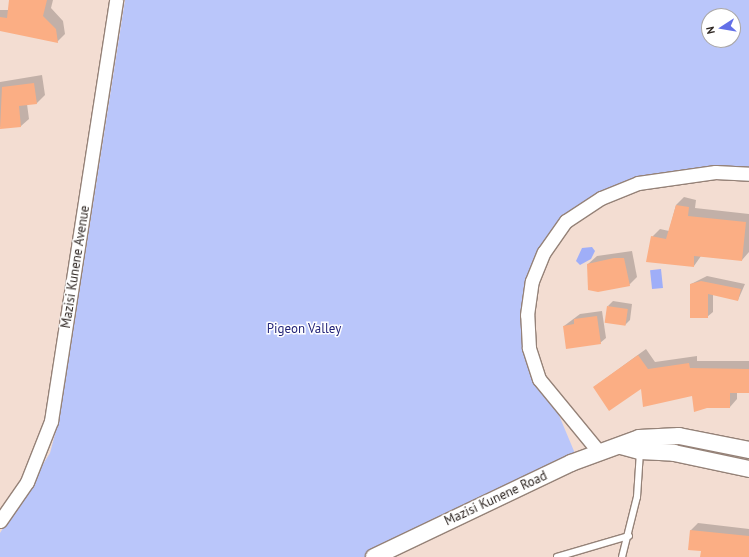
<!DOCTYPE html>
<html>
<head>
<meta charset="utf-8">
<style>
  body { margin:0 }
  #map { position:relative; width:749px; height:557px; overflow:hidden; background:#f3ddd2; font-family:"PT Sans",sans-serif }
  div>[style] { position:absolute }
  .green>* { inset:0; background:#bac6fa }
  .water>* { inset:0; background:#9faef8; transform-origin:0 0 }
  .shadow>* { inset:0; background:#0003 }
  .building>* { inset:0; background:#fbae84; transform-origin:0 0 }
  .roads { filter:drop-shadow(1px 0 #958278) drop-shadow(-1px 0 #958278) drop-shadow(0 1px #958278) drop-shadow(0 -1px #958278) }
  .service>* { height:6px; margin:-3px; padding:0 3px; transform-origin:3px; border-radius:3px; background:#fff }
  .minor>* { height:13px; margin:-6.5px; padding:0 6.5px; transform-origin:6.5px; border-radius:6.5px; background:#fff }
  .tertiary>* { height:16px; margin:-8px; padding:0 8px; transform-origin:8px; border-radius:8px; background:#fff }
  span { translate:-50% -50%; white-space:nowrap; text-align:center; line-height:1.15; -webkit-text-stroke:3px #fff; paint-order:stroke }
  .street-label { font-size:13px; color:#2e2622 }
  .park-label { font-size:13px; color:#242578 }
  .north { position:absolute; left:701px; top:8px; width:40px; height:40px; box-sizing:border-box; background:#fff; border:1px solid #aba8a7; border-radius:50%; rotate:258deg; font-size:11px; font-weight:700; line-height:16px; text-align:center; color:#2e2622 }
  .north::after { content:''; display:block; margin:auto; width:14px; height:18px; background:#6370e8; clip-path:polygon(50% 0,100% 100%,50% 72%,0 100%) }
</style>
</head>
<body>
<div id="map">
  <div class="green">
    <div style="clip-path:polygon(evenodd,125px 0,749px 0,749px 173px,632px 188px,587px 210px,565px 228px,545px 256px,535px 283px,531px 315px,535px 358px,579px 463px,379px 557px,0 557px,0 533px,50px 453px,60px 415px,125px 0,709px 16px,733px 16px,733px 40px,709px 40px,709px 16px)"></div>
  </div>
  <div class="water">
    <div style="clip-path:polygon(582px 248px,592px 247px,595px 251px,591px 259px,580px 265px,576px 261px)"></div>
    <div style="left:661px;top:269px;width:19px;height:11px;rotate:84deg"></div>
  </div>
  <div class="shadow">
    <div style="clip-path:polygon(13px 0,53px 0,51px 8px,63px 21px,65px 34px,57px 42px,0 30px,0 10px,10px 10px)"></div>
    <div style="clip-path:polygon(42px 75px,45px 95px,37px 103px,27px 104px,29px 119px,21px 126px,0 127px,0 82px)"></div>
    <div style="clip-path:polygon(684px 197px,696px 200px,695px 208px,749px 214px,749px 252px,742px 260px,701px 256px,694px 266px,652px 237px,660px 229px,669px 231px,676px 205px)"></div>
    <div style="clip-path:polygon(632px 251px,637px 277px,629px 285px,588px 264px,597px 256px)"></div>
    <div style="clip-path:polygon(707px 276px,745px 284px,738px 300px,713px 294px,713px 312px,707px 317px,691px 284px)"></div>
    <div style="clip-path:polygon(613px 301px,632px 304px,630px 320px,625px 325px,608px 306px)"></div>
    <div style="clip-path:polygon(602px 311px,606px 338px,600px 343px,564px 326px,580px 314px)"></div>
    <div style="clip-path:polygon(646px 349px,655px 362px,697px 356px,697px 361px,749px 361px,749px 392px,737px 392px,737px 399px,730px 407px,692px 395px,644px 406px,642px 387px,594px 387px)"></div>
    <div style="clip-path:polygon(698px 523px,749px 529px,749px 557px,701px 557px,702px 550px,689px 549px,691px 530px)"></div>
  </div>
  <div class="building">
    <div style="clip-path:polygon(9px 0,47px 0,43px 16px,56px 29px,58px 43px,0 31px,0 17px,7px 18px)"></div>
    <div style="clip-path:polygon(34px 83px,37px 104px,19px 106px,21px 127px,0 129px,2px 87px)"></div>
    <div style="clip-path:polygon(676px 205px,689px 207px,688px 216px,746px 222px,742px 261px,694px 256px,694px 267px,646px 262px,651px 236px,666px 239px)"></div>
    <div style="clip-path:polygon(614px 258px,624px 258px,630px 286px,598px 292px,588px 290px,587px 264px)"></div>
    <div style="clip-path:polygon(701px 281px,741px 289px,738px 301px,708px 294px,708px 318px,690px 318px,690px 284px)"></div>
    <div style="left:607px;top:306px;width:21px;height:17px;rotate:8deg"></div>
    <div style="clip-path:polygon(597px 316px,601px 344px,566px 349px,563px 326px,574px 324px,574px 319px)"></div>
    <div style="clip-path:polygon(638px 355px,648px 369px,689px 363px,690px 368px,749px 369px,749px 393px,730px 393px,730px 408px,707px 408px,694px 412px,692px 396px,643px 407px,641px 389px,609px 411px,593px 387px)"></div>
    <div style="clip-path:polygon(690px 530px,749px 536px,749px 557px,700px 557px,701px 551px,688px 550px)"></div>
  </div>
  <div class="roads">
    <div class="service">
      <div style="left:557px;top:557px;width:75px;rotate:-16.3deg"></div>
      <div style="left:622px;top:557px;width:62px;rotate:-76deg"></div>
      <div style="left:637px;top:497px;width:45px;rotate:-86.2deg"></div>
    </div>
    <div class="minor">
      <div style="left:599px;top:452px;width:94px;rotate:-129.4deg"></div>
      <div style="left:539px;top:379px;width:33px;rotate:-108deg"></div>
      <div style="left:529px;top:348px;width:33px;rotate:-93deg"></div>
      <div style="left:527px;top:315px;width:34px;rotate:-82deg"></div>
      <div style="left:532px;top:281px;width:31px;rotate:-68deg"></div>
      <div style="left:544px;top:252px;width:38px;rotate:-55deg"></div>
      <div style="left:566px;top:221px;width:42px;rotate:-33.3deg"></div>
      <div style="left:601px;top:198px;width:40px;rotate:-22deg"></div>
      <div style="left:638px;top:183px;width:78px;rotate:-8.1deg"></div>
      <div style="left:715px;top:172px;width:34px;rotate:3deg"></div>
      <div style="left:0;top:521px;width:47px;rotate:-55.3deg"></div>
      <div style="left:27px;top:482px;width:66px;rotate:-68.5deg"></div>
      <div style="left:51px;top:421px;width:426px;rotate:-81.2deg"></div>
    </div>
    <div class="tertiary">
      <div style="left:621px;top:446px;width:20px;rotate:15deg"></div>
      <div style="left:640px;top:451px;width:34px;rotate:3deg"></div>
      <div style="left:674px;top:453px;width:77px;rotate:12deg"></div>
      <div style="left:374px;top:557px;width:218px;rotate:-25.5deg"></div>
      <div style="left:571px;top:463px;width:72px;rotate:-20.2deg"></div>
      <div style="left:639px;top:438px;width:40px;rotate:-2.9deg"></div>
      <div style="left:679px;top:436px;width:71px;rotate:11.3deg"></div>
    </div>
  </div>
  <div class="street-label">
    <span style="left:76px;top:267px;rotate:-81deg">Mazisi Kunene Avenue</span>
    <span style="left:496px;top:499px;rotate:-25deg">Mazisi Kunene Road</span>
  </div>
  <div class="park-label">
    <span style="left:304px;top:329px">Pigeon Valley</span>
  </div>
  <div class="north">N</div>
</div>
</body>
</html>
